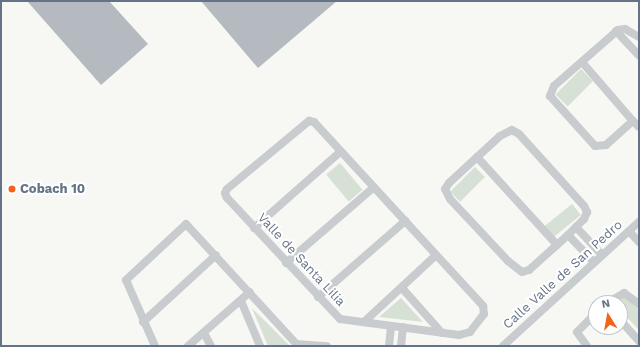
<!DOCTYPE html>
<html>
<head>
<meta charset="utf-8">
<style>
  body { margin:0 }
  #map { position:relative; width:640px; height:347px; overflow:hidden; background:#f7f7f4; font-family:"Work Sans",sans-serif }
  div>[style] { position:absolute }
  .green>* { inset:0; background:#d7e0d4; transform-origin:0 0 }
  .building>* { inset:0; background:#b4bac0 }
  .minor>* { height:8px; margin:-4px; padding:0 4px; transform-origin:4px; border-radius:4px; background:#c9cccf }
  .dots>* { width:11px; height:11px; translate:-50% -50%; box-sizing:border-box; border:2px solid #fff; border-radius:50% }
  span { translate:-50% -50%; white-space:nowrap; text-align:center; line-height:1.15; -webkit-text-stroke:4px #fff; paint-order:stroke }
  .poi-label { font-size:13px; color:#647387; font-weight:700 }
  .left { translate:0 -50%; text-align:left }
  .street-label { font-size:13px; color:#647387 }
  .frame { position:absolute; inset:0; border:2px solid #647387; pointer-events:none }
  .north { position:absolute; left:588px; top:295px; width:40px; height:40px; box-sizing:border-box; background:#fff; border:1px solid #c1c7cf; border-radius:50%; rotate:349deg; font-size:11px; font-weight:700; line-height:16px; text-align:center; color:#647387 }
  .north::after { content:''; display:block; margin:auto; width:14px; height:18px; background:#f1641a; clip-path:polygon(50% 0,100% 100%,50% 72%,0 100%) }
</style>
</head>
<body>
<div id="map">
  <div class="green">
    <div style="left:581px;top:69px;width:17px;height:36px;rotate:45deg"></div>
    <div style="left:340px;top:163px;width:35px;height:18px;rotate:50deg"></div>
    <div style="left:475px;top:167px;width:14px;height:35px;rotate:45deg"></div>
    <div style="left:572px;top:204px;width:14px;height:35px;rotate:51deg"></div>
    <div style="clip-path:polygon(626px 296px,639px 310px,639px 330px,620px 310px,620px 303px,616px 303px)"></div>
    <div style="clip-path:polygon(401px 298px,423px 322px,424px 322px,379px 317px)"></div>
    <div style="clip-path:polygon(252px 308px,290px 346px,268px 346px)"></div>
  </div>
  <div class="building">
    <div style="clip-path:polygon(27px 1px,109px 1px,148px 44px,101px 85px)"></div>
    <div style="clip-path:polygon(201px 1px,337px 1px,258px 68px)"></div>
  </div>
  <div class="minor">
    <div style="left:616px;top:31px;width:34px;rotate:47deg"></div>
    <div style="left:639px;top:37px;width:16px;rotate:-150deg"></div>
    <div style="left:625px;top:29px;width:7px;rotate:172deg"></div>
    <div style="left:618px;top:30px;width:85px;rotate:138.8deg"></div>
    <div style="left:554px;top:86px;width:11px;rotate:112deg"></div>
    <div style="left:550px;top:96px;width:67px;rotate:48deg"></div>
    <div style="left:595px;top:146px;width:11px;rotate:-5deg"></div>
    <div style="left:606px;top:145px;width:36px;rotate:-42deg"></div>
    <div style="left:633px;top:121px;width:8px;rotate:45deg"></div>
    <div style="left:582px;top:62px;width:78px;rotate:49.2deg"></div>
    <div style="left:309px;top:121px;width:5px;rotate:11deg"></div>
    <div style="left:314px;top:122px;width:250px;rotate:47.4deg"></div>
    <div style="left:483px;top:306px;width:8px;rotate:83deg"></div>
    <div style="left:484px;top:314px;width:23px;rotate:128deg"></div>
    <div style="left:470px;top:332px;width:11px;rotate:165deg"></div>
    <div style="left:459px;top:335px;width:120px;rotate:-172.3deg"></div>
    <div style="left:340px;top:319px;width:166px;rotate:-133deg"></div>
    <div style="left:227px;top:198px;width:5px;rotate:-112deg"></div>
    <div style="left:225px;top:193px;width:4px;rotate:-63deg"></div>
    <div style="left:227px;top:189px;width:107px;rotate:-39.7deg"></div>
    <div style="left:512px;top:130px;width:8px;rotate:30deg"></div>
    <div style="left:519px;top:134px;width:97px;rotate:47.9deg"></div>
    <div style="left:584px;top:206px;width:7px;rotate:63deg"></div>
    <div style="left:587px;top:212px;width:8px;rotate:113deg"></div>
    <div style="left:584px;top:219px;width:23px;rotate:135deg"></div>
    <div style="left:568px;top:235px;width:52px;rotate:138.1deg"></div>
    <div style="left:529px;top:270px;width:7px;rotate:164deg"></div>
    <div style="left:522px;top:272px;width:18px;rotate:-142deg"></div>
    <div style="left:508px;top:261px;width:85px;rotate:-133.1deg"></div>
    <div style="left:450px;top:199px;width:11px;rotate:-117deg"></div>
    <div style="left:445px;top:189px;width:7px;rotate:-56deg"></div>
    <div style="left:449px;top:183px;width:69px;rotate:-42.7deg"></div>
    <div style="left:500px;top:136px;width:13px;rotate:-27deg"></div>
    <div style="left:477px;top:157px;width:119px;rotate:47.7deg"></div>
    <div style="left:576px;top:227px;width:38px;rotate:47deg"></div>
    <div style="left:254px;top:228px;width:116px;rotate:-41.5deg"></div>
    <div style="left:629px;top:231px;width:15px;rotate:48deg"></div>
    <div style="left:568px;top:235px;width:37px;rotate:46deg"></div>
    <div style="left:286px;top:263px;width:116px;rotate:-40.8deg"></div>
    <div style="left:402px;top:288px;width:60px;rotate:48.4deg"></div>
    <div style="left:318px;top:297px;width:116px;rotate:-41.1deg"></div>
    <div style="left:241px;top:301px;width:49px;rotate:67.1deg"></div>
    <div style="left:607px;top:303px;width:20px;rotate:-30deg"></div>
    <div style="left:624px;top:293px;width:19px;rotate:36deg"></div>
    <div style="left:620px;top:320px;width:28px;rotate:48deg"></div>
    <div style="left:143px;top:322px;width:99px;rotate:-42.5deg"></div>
    <div style="left:364px;top:322px;width:98px;rotate:-42.9deg"></div>
    <div style="left:204px;top:333px;width:15px;rotate:62deg"></div>
    <div style="left:296px;top:344px;width:31px;rotate:4deg"></div>
    <div style="left:155px;top:346px;width:72px;rotate:-113.7deg"></div>
    <div style="left:126px;top:280px;width:82px;rotate:-43deg"></div>
    <div style="left:186px;top:224px;width:166px;rotate:47.4deg"></div>
    <div style="left:188px;top:346px;width:82px;rotate:-41.1deg"></div>
    <div style="left:389px;top:346px;width:20px;rotate:-84deg"></div>
    <div style="left:401px;top:346px;width:19px;rotate:-84deg"></div>
    <div style="left:503px;top:346px;width:184px;rotate:-42.4deg"></div>
    <div style="left:587px;top:346px;width:17px;rotate:-126deg"></div>
    <div style="left:577px;top:332px;width:27px;rotate:-45deg"></div>
  </div>
  <div class="dots">
    <div style="left:12px;top:189px;background:#f1641a"></div>
  </div>
  <div class="poi-label">
    <span class="left" style="left:20px;top:189px">Cobach 10</span>
  </div>
  <div class="street-label">
    <span style="left:301px;top:260px;rotate:47deg">Valle de Santa Lilia</span>
    <span style="left:563px;top:275px;rotate:-42deg">Calle Valle de San Pedro</span>
  </div>
  <div class="frame"></div>
  <div class="north">N</div>
</div>
</body>
</html>
